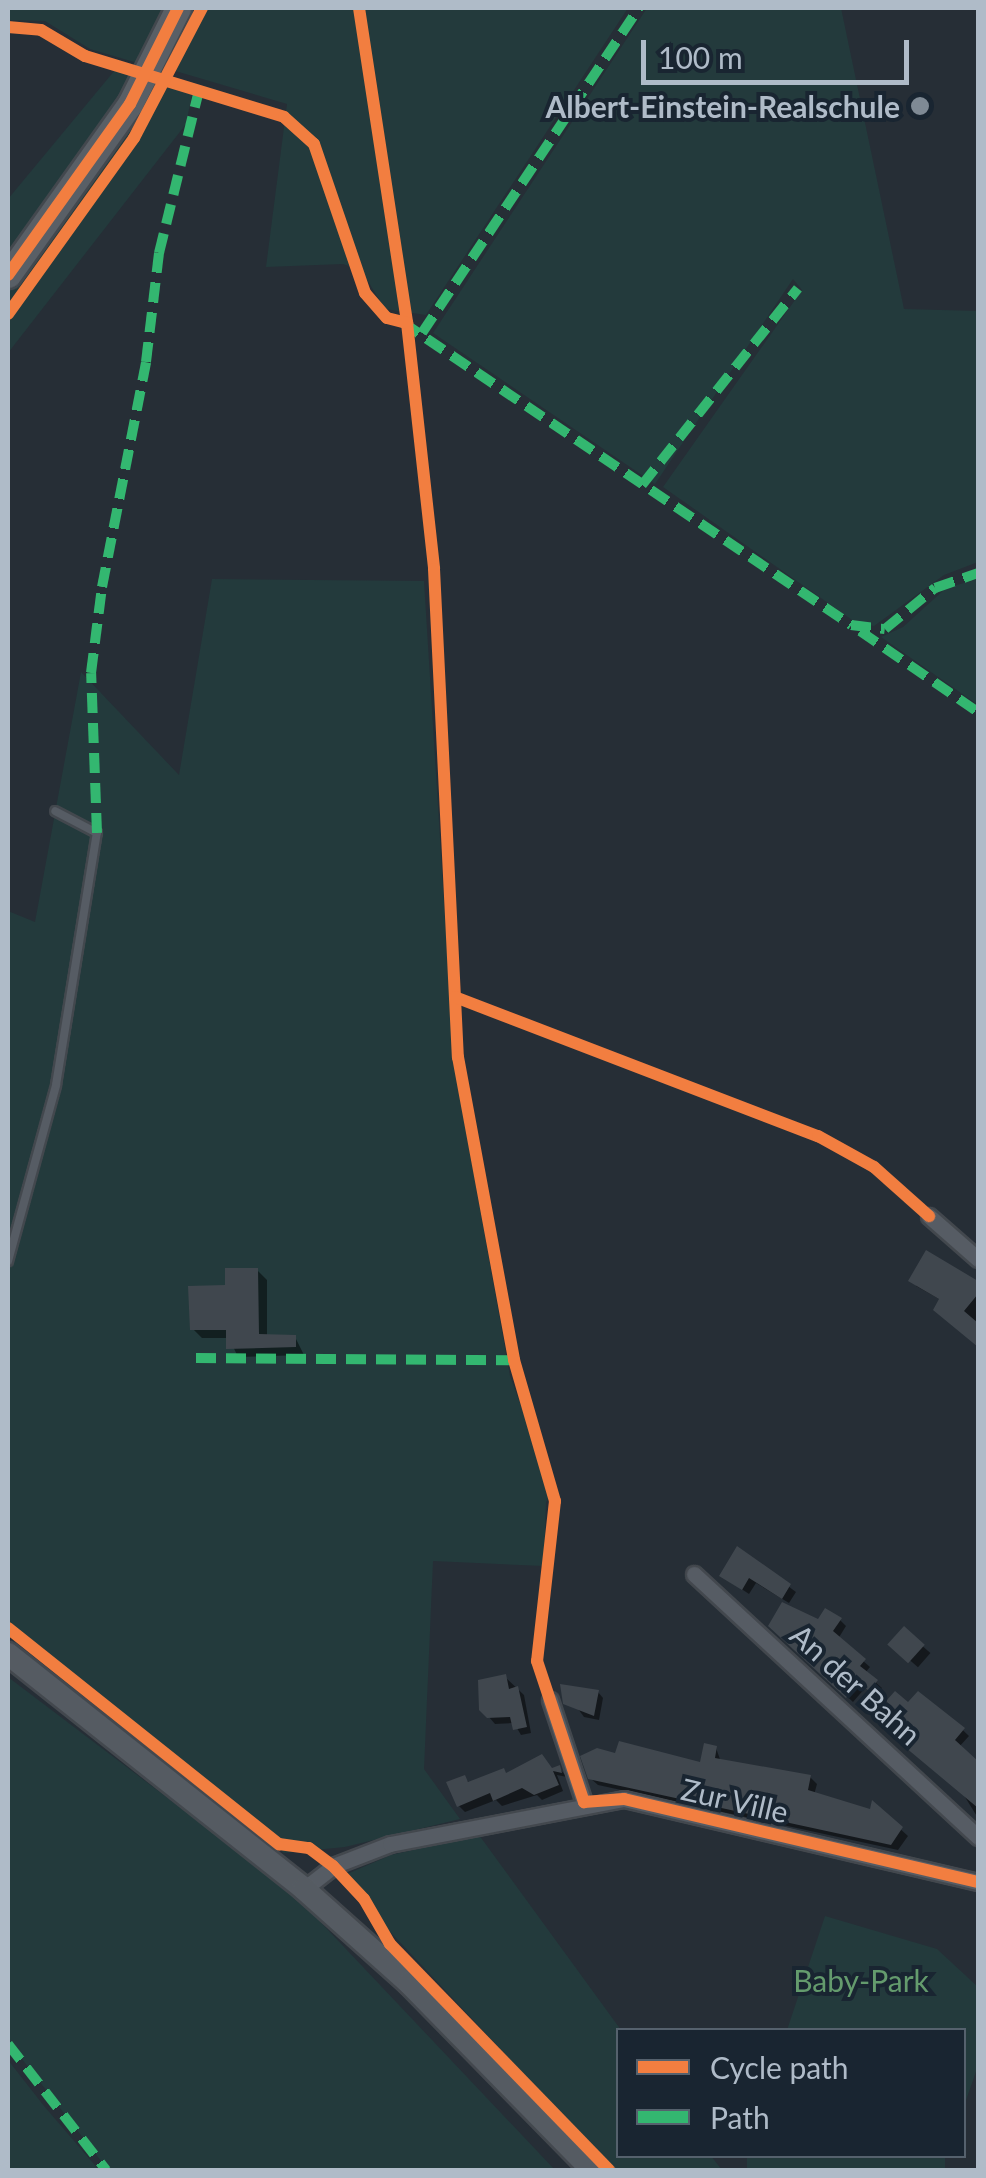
<!DOCTYPE html>
<html>
<head>
<meta charset="utf-8">
<style>
  body { margin:0 }
  #map { position:relative; width:986px; height:2178px; overflow:hidden; background:#262e36; font-family:Lato,sans-serif }
  div>[style] { position:absolute }
  .green>* { inset:0; background:#233a3c; transform-origin:0 0 }
  .shadow>* { inset:0; background:#0007; transform-origin:0 0 }
  .building>* { inset:0; background:#40474e; transform-origin:0 0 }
  .roads { filter:drop-shadow(2px 0 #43484e) drop-shadow(-2px 0 #43484e) drop-shadow(0 2px #43484e) drop-shadow(0 -2px #43484e) }
  .lane>* { height:8px; margin:-4px; padding:0 4px; transform-origin:4px; border-radius:4px; background:#565c64 }
  .street>* { height:15px; margin:-7.5px; padding:0 7.5px; transform-origin:7.5px; border-radius:7.5px; background:#565c64 }
  .secondary>* { height:22px; margin:-11px; padding:0 11px; transform-origin:11px; border-radius:11px; background:#555b62 }
  .primary>* { height:25px; margin:-12.5px; padding:0 12.5px; transform-origin:12.5px; border-radius:12.5px; background:#595f66 }
  .quiet>* { height:10px; margin-top:-5px; transform-origin:0; background:repeating-linear-gradient(90deg,#33b770 0 20px,transparent 0 30px) }
  .cycleway>* { height:12px; margin:-6px; padding:0 6px; transform-origin:6px; border-radius:6px; background:#f27e40 }
  .dots>* { width:28px; height:28px; translate:-50% -50%; box-sizing:border-box; border:5px solid #192531; border-radius:50% }
  span { translate:-50% -50%; white-space:nowrap; text-align:center; line-height:1.15; -webkit-text-stroke:8px #192531; paint-order:stroke }
  .poi-label { font-size:30px; color:#afbbc8; font-weight:700 }
  .right { translate:-100% -50%; text-align:right }
  .street-label { font-size:30px; color:#afbbc8 }
  .park-label { font-size:30px; color:#649b6d }
  .frame { position:absolute; inset:0; border:10px solid #afbbc8; pointer-events:none }
  .legend { position:absolute; left:616px; top:2028px; width:350px; height:130px; box-sizing:border-box; background:#192531; border:2px solid #55616d; margin:0; padding:12px 18px; list-style:none; font-size:30px; color:#afbbc8 }
  .legend li { display:flex; align-items:center; gap:20px; height:50px }
  .legend b { width:50px; border:2px solid #55616d }
  .scale { position:absolute; left:641px; top:40px; width:268px; height:45px; box-sizing:border-box; border:5px solid #afbbc8; border-top:0; padding-left:12px; font-size:30px; line-height:35px; white-space:nowrap; color:#afbbc8; -webkit-text-stroke:8px #192531; paint-order:stroke }
</style>
</head>
<body>
<div id="map">
  <div class="green">
    <div style="clip-path:polygon(8px 8px,179px 8px,151px 67px,90px 49px,45px 21px,8px 20px)"></div>
    <div style="clip-path:polygon(203px 8px,628px 8px,426px 315px,385px 309px,361px 270px,343px 264px,266px 267px,287px 104px,172px 70px)"></div>
    <div style="clip-path:polygon(647px 8px,841px 8px,904px 309px,978px 311px,978px 562px,944px 575px,874px 626px,855px 622px,663px 487px,802px 290px,793px 279px,655px 484px,433px 333px)"></div>
    <div style="clip-path:polygon(115px 70px,148px 80px,8px 258px,8px 199px)"></div>
    <div style="clip-path:polygon(163px 78px,193px 90px,186px 124px,8px 353px,8px 291px)"></div>
    <div style="clip-path:polygon(212px 579px,424px 581px,454px 1064px,510px 1376px,553px 1493px,546px 1502px,544px 1566px,433px 1561px,424px 1769px,460px 1819px,345px 1847px,284px 1853px,8px 1624px,8px 911px,35px 922px,81px 672px,179px 775px)"></div>
    <div style="clip-path:polygon(978px 579px,978px 705px,881px 637px,903px 627px,946px 588px)"></div>
    <div style="clip-path:polygon(8px 1677px,293px 1893px,555px 2170px,108px 2170px,8px 2041px)"></div>
    <div style="clip-path:polygon(479px 1835px,621px 2030px,618px 2156px,711px 2156px,722px 2170px,614px 2170px,382px 1923px,347px 1874px,391px 1855px)"></div>
    <div style="clip-path:polygon(825px 1916px,937px 1949px,978px 1987px,978px 2066px,964px 2106px,964px 2030px,787px 2030px)"></div>
    <div style="clip-path:polygon(8px 2060px,44px 2106px,99px 2170px,8px 2170px)"></div>
    <div style="left:747px;top:2156px;width:198px;height:17px"></div>
  </div>
  <div class="shadow">
    <div style="clip-path:polygon(926px 1253px,978px 1284px,978px 1345px,942px 1315px,941px 1300px,916px 1286px)"></div>
    <div style="clip-path:polygon(257px 1270px,267px 1280px,267px 1337px,295px 1337px,304px 1355px,238px 1357px,229px 1338px,202px 1338px,193px 1329px)"></div>
    <div style="clip-path:polygon(738px 1549px,796px 1592px,789px 1603px,756px 1583px,749px 1594px,722px 1576px)"></div>
    <div style="clip-path:polygon(840px 1620px,846px 1626px,838px 1639px,870px 1667px,865px 1673px,882px 1688px,876px 1695px,866px 1687px,853px 1702px,771px 1626px)"></div>
    <div style="left:904px;top:1630px;width:35px;height:19px;rotate:41deg"></div>
    <div style="clip-path:polygon(505px 1677px,524px 1695px,531px 1733px,521px 1735px,514px 1723px,495px 1724px,482px 1709px)"></div>
    <div style="clip-path:polygon(562px 1687px,598px 1692px,603px 1698px,599px 1720px,584px 1717px)"></div>
    <div style="clip-path:polygon(908px 1705px,949px 1717px,969px 1736px,959px 1747px,978px 1764px,978px 1818px)"></div>
    <div style="clip-path:polygon(716px 1748px,721px 1762px,810px 1777px,817px 1784px,814px 1795px,872px 1812px,874px 1805px,908px 1836px,898px 1850px,598px 1785px,590px 1778px,617px 1756px,702px 1765px)"></div>
    <div style="clip-path:polygon(559px 1768px,567px 1777px,557px 1775px,563px 1791px,542px 1800px,537px 1795px,502px 1806px,496px 1800px,465px 1812px,459px 1806px,464px 1778px,471px 1784px)"></div>
  </div>
  <div class="building">
    <div style="clip-path:polygon(926px 1250px,978px 1281px,978px 1294px,964px 1311px,978px 1323px,978px 1347px,933px 1310px,939px 1299px,908px 1281px)"></div>
    <div style="clip-path:polygon(225px 1268px,258px 1268px,259px 1334px,296px 1335px,296px 1347px,226px 1349px,226px 1330px,190px 1330px,188px 1286px,225px 1285px)"></div>
    <div style="clip-path:polygon(737px 1546px,791px 1584px,782px 1599px,749px 1578px,742px 1590px,719px 1576px)"></div>
    <div style="clip-path:polygon(782px 1602px,818px 1619px,825px 1608px,842px 1618px,833px 1631px,866px 1659px,860px 1666px,878px 1680px,869px 1691px,859px 1683px,846px 1698px,768px 1626px)"></div>
    <div style="left:904px;top:1626px;width:28px;height:25px;rotate:42deg"></div>
    <div style="clip-path:polygon(506px 1674px,509px 1689px,518px 1686px,527px 1727px,513px 1730px,510px 1717px,487px 1718px,479px 1710px,478px 1680px)"></div>
    <div style="clip-path:polygon(560px 1684px,599px 1690px,594px 1716px,563px 1704px)"></div>
    <div style="clip-path:polygon(895px 1691px,908px 1702px,918px 1691px,965px 1728px,955px 1740px,978px 1761px,978px 1808px,881px 1727px,896px 1710px,886px 1701px)"></div>
    <div style="clip-path:polygon(619px 1741px,700px 1762px,704px 1743px,717px 1746px,715px 1758px,811px 1775px,808px 1790px,870px 1809px,872px 1800px,903px 1827px,891px 1845px,588px 1779px,580px 1756px,597px 1748px,615px 1753px)"></div>
    <div style="clip-path:polygon(542px 1754px,552px 1768px,560px 1765px,562px 1773px,553px 1771px,559px 1785px,534px 1795px,522px 1788px,493px 1801px,490px 1793px,457px 1807px,446px 1782px,465px 1775px,468px 1782px,504px 1768px,506px 1773px)"></div>
  </div>
  <div class="roads">
    <div class="lane">
      <div style="left:8px;top:1261px;width:182px;rotate:-74.7deg"></div>
      <div style="left:56px;top:1085px;width:255px;rotate:-80.8deg"></div>
      <div style="left:97px;top:833px;width:47px;rotate:-152.4deg"></div>
    </div>
    <div class="street">
      <div style="left:929px;top:1216px;width:65px;rotate:41.3deg"></div>
      <div style="left:694px;top:1574px;width:387px;rotate:42.8deg"></div>
      <div style="left:550px;top:1700px;width:108px;rotate:71.6deg"></div>
      <div style="left:304px;top:1889px;width:37px;rotate:-38deg"></div>
      <div style="left:333px;top:1866px;width:61px;rotate:-21.1deg"></div>
      <div style="left:390px;top:1844px;width:238px;rotate:-10.9deg"></div>
      <div style="left:624px;top:1799px;width:364px;rotate:13.2deg"></div>
    </div>
    <div class="secondary">
      <div style="left:8px;top:1654px;width:378px;rotate:38.4deg"></div>
      <div style="left:304px;top:1889px;width:141px;rotate:41.8deg"></div>
      <div style="left:409px;top:1983px;width:262px;rotate:45.6deg"></div>
    </div>
    <div class="primary">
      <div style="left:8px;top:275px;width:210px;rotate:-54.5deg"></div>
      <div style="left:130px;top:104px;width:107px;rotate:-63.4deg"></div>
    </div>
  </div>
  <div class="quiet">
    <div style="left:402px;top:322px;width:542px;rotate:34.01deg"></div>
    <div style="left:851px;top:625px;width:34px;rotate:7deg"></div>
    <div style="left:885px;top:629px;width:65px;rotate:-39.4deg"></div>
    <div style="left:935px;top:588px;width:46px;rotate:-19.2deg"></div>
    <div style="left:422px;top:333px;width:391px;rotate:-56.3deg"></div>
    <div style="left:642px;top:485px;width:251px;rotate:-51.6deg"></div>
    <div style="left:860px;top:631px;width:143px;rotate:34.5deg"></div>
    <div style="left:97px;top:833px;width:160px;rotate:-92.1deg"></div>
    <div style="left:91px;top:673px;width:87px;rotate:-82.7deg"></div>
    <div style="left:102px;top:587px;width:229px;rotate:-78.9deg"></div>
    <div style="left:146px;top:362px;width:110px;rotate:-83.2deg"></div>
    <div style="left:159px;top:253px;width:172px;rotate:-76.2deg"></div>
    <div style="left:196px;top:1358px;width:318px;rotate:0.4deg"></div>
    <div style="left:8px;top:2044px;width:160px;rotate:52.1deg"></div>
  </div>
  <div class="cycleway">
    <div style="left:359px;top:8px;width:319px;rotate:81.3deg"></div>
    <div style="left:407px;top:323px;width:247px;rotate:83.7deg"></div>
    <div style="left:434px;top:569px;width:489px;rotate:87.2deg"></div>
    <div style="left:458px;top:1057px;width:308px;rotate:79.5deg"></div>
    <div style="left:514px;top:1360px;width:147px;rotate:73.8deg"></div>
    <div style="left:555px;top:1501px;width:161px;rotate:96.4deg"></div>
    <div style="left:537px;top:1661px;width:149px;rotate:71.6deg"></div>
    <div style="left:584px;top:1802px;width:40px;rotate:-4.3deg"></div>
    <div style="left:624px;top:1799px;width:364px;rotate:13.2deg"></div>
    <div style="left:8px;top:27px;width:33px;rotate:5deg"></div>
    <div style="left:41px;top:30px;width:51px;rotate:30.6deg"></div>
    <div style="left:85px;top:56px;width:208px;rotate:17deg"></div>
    <div style="left:284px;top:117px;width:40px;rotate:42deg"></div>
    <div style="left:314px;top:144px;width:157px;rotate:71.1deg"></div>
    <div style="left:365px;top:293px;width:33px;rotate:49deg"></div>
    <div style="left:387px;top:318px;width:21px;rotate:14deg"></div>
    <div style="left:8px;top:275px;width:210px;rotate:-54.5deg"></div>
    <div style="left:130px;top:104px;width:107px;rotate:-63.4deg"></div>
    <div style="left:8px;top:314px;width:216px;rotate:-54.4deg"></div>
    <div style="left:134px;top:138px;width:147px;rotate:-62.4deg"></div>
    <div style="left:455px;top:997px;width:389px;rotate:21deg"></div>
    <div style="left:818px;top:1136px;width:64px;rotate:29deg"></div>
    <div style="left:874px;top:1167px;width:74px;rotate:41.7deg"></div>
    <div style="left:8px;top:1628px;width:347px;rotate:38.6deg"></div>
    <div style="left:279px;top:1844px;width:30px;rotate:8deg"></div>
    <div style="left:309px;top:1848px;width:30px;rotate:37deg"></div>
    <div style="left:333px;top:1866px;width:45px;rotate:46.8deg"></div>
    <div style="left:364px;top:1899px;width:52px;rotate:60deg"></div>
    <div style="left:390px;top:1944px;width:315px;rotate:45.9deg"></div>
  </div>
  <div class="dots">
    <div style="left:920px;top:106px;background:#7f8a95"></div>
  </div>
  <div class="poi-label">
    <span class="right" style="left:900px;top:106px">Albert-Einstein-Realschule</span>
  </div>
  <div class="street-label">
    <span style="left:856px;top:1684px;rotate:42deg">An der Bahn</span>
    <span style="left:735px;top:1800px;rotate:13deg">Zur Ville</span>
  </div>
  <div class="park-label">
    <span style="left:861px;top:1980px">Baby-Park</span>
  </div>
  <div class="frame"></div>
  <ul class="legend">
  <li><b style="height:12px;background:#f27e40"></b>Cycle path</li>
  <li><b style="height:12px;background:#33b770"></b>Path</li>
  </ul>
  <div class="scale">100 m</div>
</div>
</body>
</html>
